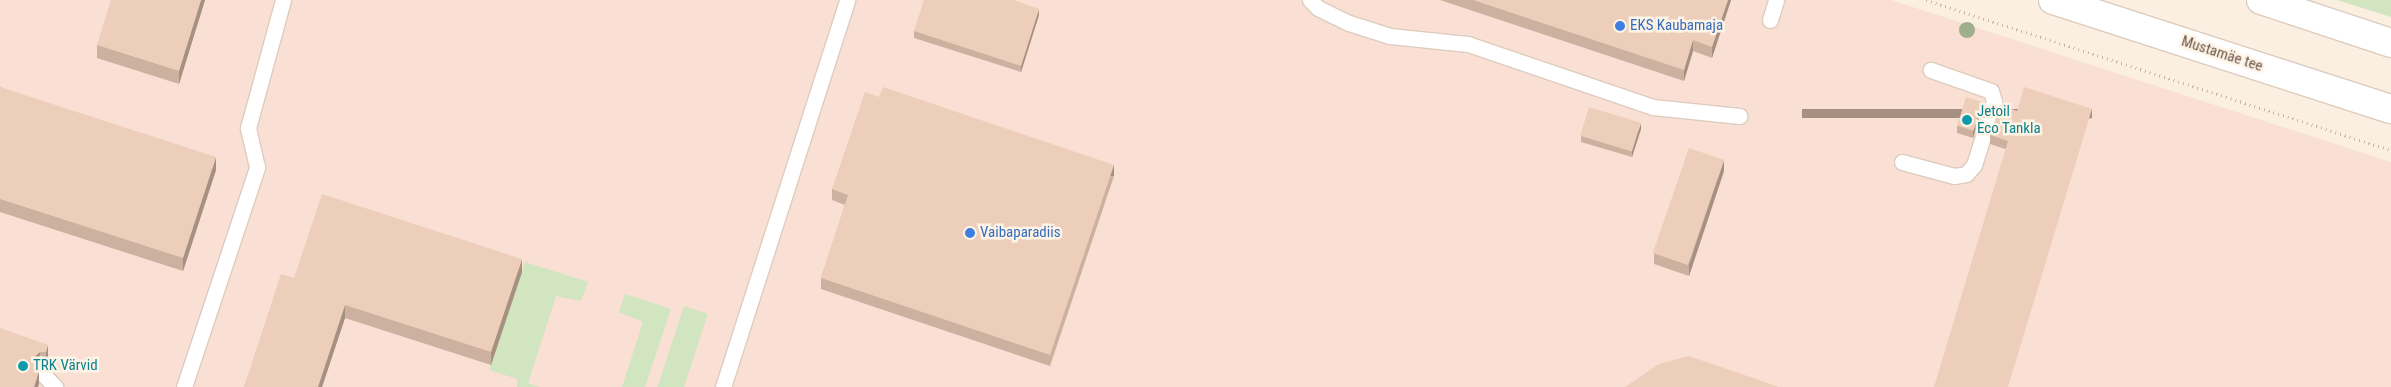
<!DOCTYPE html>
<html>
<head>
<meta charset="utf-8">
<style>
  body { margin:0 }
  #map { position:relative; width:2391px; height:387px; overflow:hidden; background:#faefe0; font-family:"Roboto Condensed",sans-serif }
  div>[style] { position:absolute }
  .commercial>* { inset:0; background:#f9dfd4 }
  .green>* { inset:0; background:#d0e5c0; transform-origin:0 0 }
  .path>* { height:3px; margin-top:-1.5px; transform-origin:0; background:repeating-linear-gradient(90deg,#d1b19e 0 1px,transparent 0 5px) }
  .roads { filter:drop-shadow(1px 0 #ddccbd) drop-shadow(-1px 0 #ddccbd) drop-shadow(0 1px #ddccbd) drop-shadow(0 -1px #ddccbd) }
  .lane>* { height:15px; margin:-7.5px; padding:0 7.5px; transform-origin:7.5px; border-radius:7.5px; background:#fff }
  .secondary>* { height:28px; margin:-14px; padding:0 14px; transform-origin:14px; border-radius:14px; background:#fff }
  .trees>* { width:16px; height:16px; margin:-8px; border-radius:50%; background:#9fae8b }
  .wall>* { inset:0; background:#ccb1a0 }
  .shaded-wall>* { inset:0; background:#a69082; transform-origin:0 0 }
  .building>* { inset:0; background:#edceba; transform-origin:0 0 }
  .dots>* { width:14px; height:14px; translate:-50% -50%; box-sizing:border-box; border:2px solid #fdf4e6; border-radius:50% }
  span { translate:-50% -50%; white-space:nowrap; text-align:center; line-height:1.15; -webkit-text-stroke:5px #fdf4e6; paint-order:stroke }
  .shop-label { font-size:15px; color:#366cbe }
  .left { translate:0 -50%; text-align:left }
  .street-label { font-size:15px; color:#6e564a }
  .culture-label { font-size:15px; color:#0d838f }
</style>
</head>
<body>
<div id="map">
  <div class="commercial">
    <div style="clip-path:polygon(0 0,1891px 0,2391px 162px,2391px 387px,0 387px)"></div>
  </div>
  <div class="green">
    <div style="clip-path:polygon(2337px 0,2391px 0,2391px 17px)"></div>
    <div style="clip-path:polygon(525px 262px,588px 282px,581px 301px,556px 296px,528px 383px,540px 387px,517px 387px,517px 379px,489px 370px)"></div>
    <div style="clip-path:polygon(625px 294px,671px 309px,645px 387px,622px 387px,643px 322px,619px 312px)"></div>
    <div style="left:684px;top:306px;width:25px;height:85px;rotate:18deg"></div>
  </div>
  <div class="path">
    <div style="left:1926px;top:0;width:489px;rotate:17.9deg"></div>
  </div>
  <div class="roads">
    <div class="lane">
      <div style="left:1310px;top:0;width:11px;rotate:45deg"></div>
      <div style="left:1318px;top:8px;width:34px;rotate:26deg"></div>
      <div style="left:1349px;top:23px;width:43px;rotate:17.6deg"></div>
      <div style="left:1390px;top:36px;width:78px;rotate:5.9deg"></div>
      <div style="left:1468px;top:44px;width:195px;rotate:18.8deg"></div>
      <div style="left:1653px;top:107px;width:87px;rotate:5.9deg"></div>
      <div style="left:1770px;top:20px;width:21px;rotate:-73deg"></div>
      <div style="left:1902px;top:162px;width:54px;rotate:15.1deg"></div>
      <div style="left:1954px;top:176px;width:12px;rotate:-9deg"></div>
      <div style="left:1966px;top:174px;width:12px;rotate:-48deg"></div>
      <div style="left:1974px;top:165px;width:67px;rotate:-72.6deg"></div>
      <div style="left:1994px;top:101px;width:10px;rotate:-107deg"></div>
      <div style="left:1991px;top:91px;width:64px;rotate:-160.7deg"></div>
      <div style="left:43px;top:374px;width:18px;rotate:47deg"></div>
      <div style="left:184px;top:387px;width:232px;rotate:-71.6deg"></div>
      <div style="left:257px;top:167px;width:40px;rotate:-103deg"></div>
      <div style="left:248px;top:128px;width:133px;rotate:-74.7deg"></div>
      <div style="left:723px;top:387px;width:406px;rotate:-72.2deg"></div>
    </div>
    <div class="secondary">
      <div style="left:2053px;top:0;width:355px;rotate:17.9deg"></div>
      <div style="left:2261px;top:0;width:137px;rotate:18.3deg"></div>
    </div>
  </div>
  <div class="trees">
    <div style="left:1967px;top:30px"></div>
  </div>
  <div class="wall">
    <div style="clip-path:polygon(205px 0,179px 84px,97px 58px,97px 45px)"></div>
    <div style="clip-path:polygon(1440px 0,1731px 0,1712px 58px,1693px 51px,1684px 81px)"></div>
    <div style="clip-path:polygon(1039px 15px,1021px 72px,914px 38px,914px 31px)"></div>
    <div style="clip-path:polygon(0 87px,216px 170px,183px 271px,0 212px)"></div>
    <div style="clip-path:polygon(1982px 109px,1973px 138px,1957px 133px,1957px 126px)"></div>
    <div style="clip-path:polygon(2017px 111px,2092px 118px,2005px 149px,1990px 144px,1990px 135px)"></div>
    <div style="clip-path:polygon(1641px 129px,1632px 157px,1581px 142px,1581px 136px)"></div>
    <div style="clip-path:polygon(1724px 171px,1689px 276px,1654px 264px,1654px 253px)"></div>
    <div style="clip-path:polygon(1114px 176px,1050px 366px,821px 289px,821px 278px,845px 205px,832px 200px,832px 189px)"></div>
    <div style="clip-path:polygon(522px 272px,491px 365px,345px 318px,322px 387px,244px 387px,294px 278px)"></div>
    <div style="clip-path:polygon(48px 345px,48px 358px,46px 365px,40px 365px,38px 367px,39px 384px,38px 387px,0 387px)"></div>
  </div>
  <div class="shaded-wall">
    <div style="clip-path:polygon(201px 0,205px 0,179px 84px,179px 71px)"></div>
    <div style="clip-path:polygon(1728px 0,1731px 0,1712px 58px,1712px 47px)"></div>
    <div style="clip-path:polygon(1039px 9px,1039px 15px,1021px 72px,1021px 66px)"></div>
    <div style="clip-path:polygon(1693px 40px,1693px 51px,1684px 81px,1684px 70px)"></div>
    <div style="clip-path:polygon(1982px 102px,1982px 109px,1973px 138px,1973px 131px)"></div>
    <div style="left:2092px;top:109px;width:9px;height:290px;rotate:90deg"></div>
    <div style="clip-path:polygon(1641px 123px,1641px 129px,1632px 157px,1632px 151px)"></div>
    <div style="clip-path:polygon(216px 157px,216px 170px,183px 271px,183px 258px)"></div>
    <div style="clip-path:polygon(1724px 160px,1724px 171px,1689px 276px,1689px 265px)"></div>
    <div style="left:1114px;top:165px;width:11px;height:200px;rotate:90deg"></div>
    <div style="clip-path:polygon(522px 259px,522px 272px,491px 365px,491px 352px)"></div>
    <div style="clip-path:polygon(345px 305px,345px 318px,322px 387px,318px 387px)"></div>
    <div style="clip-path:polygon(48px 345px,48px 358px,46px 365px,46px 352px)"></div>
    <div style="clip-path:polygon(40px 352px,40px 365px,34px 371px,34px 357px)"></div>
    <div style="clip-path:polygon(39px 371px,39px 384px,38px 387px,34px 387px)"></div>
  </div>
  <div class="building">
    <div style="clip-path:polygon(111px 0,201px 0,179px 71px,97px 45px)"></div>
    <div style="clip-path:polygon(924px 0,1014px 0,1039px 9px,1021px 66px,914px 31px)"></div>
    <div style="clip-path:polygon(1473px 0,1728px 0,1712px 47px,1693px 40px,1684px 70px)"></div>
    <div style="clip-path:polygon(0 87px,216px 157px,183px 258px,0 199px)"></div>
    <div style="clip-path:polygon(883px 87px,1114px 165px,1050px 355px,821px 278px,848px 195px,832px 189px,865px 92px,879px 97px)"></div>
    <div style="clip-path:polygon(2024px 87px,2092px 109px,2008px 387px,1934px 387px,2008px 141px,1990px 135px,2000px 105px,2017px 111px)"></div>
    <div style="left:1966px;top:97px;width:17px;height:30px;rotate:17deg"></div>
    <div style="left:1589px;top:107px;width:54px;height:30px;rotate:17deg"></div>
    <div style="left:1689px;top:148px;width:37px;height:111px;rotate:19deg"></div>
    <div style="clip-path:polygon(322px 194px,522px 259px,491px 352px,345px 305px,318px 387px,244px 387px,281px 274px,294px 278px)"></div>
    <div style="clip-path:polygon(0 328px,48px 345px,46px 352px,40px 352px,34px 357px,39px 371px,34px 387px,0 387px)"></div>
    <div style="clip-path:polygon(1689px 356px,1779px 387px,1625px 387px,1659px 364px)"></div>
  </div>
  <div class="dots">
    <div style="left:1620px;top:26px;background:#3f7fe0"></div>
    <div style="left:1967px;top:120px;background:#0f9aa8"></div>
    <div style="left:970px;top:233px;background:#3f7fe0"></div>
    <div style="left:23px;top:366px;background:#0f9aa8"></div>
  </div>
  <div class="shop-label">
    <span class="left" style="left:1630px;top:26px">EKS Kaubamaja</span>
    <span class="left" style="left:980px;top:233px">Vaibaparadiis</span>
  </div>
  <div class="street-label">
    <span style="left:2222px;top:54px;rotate:18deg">Mustamäe tee</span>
  </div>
  <div class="culture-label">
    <span class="left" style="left:1977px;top:120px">Jetoil<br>Eco Tankla</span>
    <span class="left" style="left:33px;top:366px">TRK Värvid</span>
  </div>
</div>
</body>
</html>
